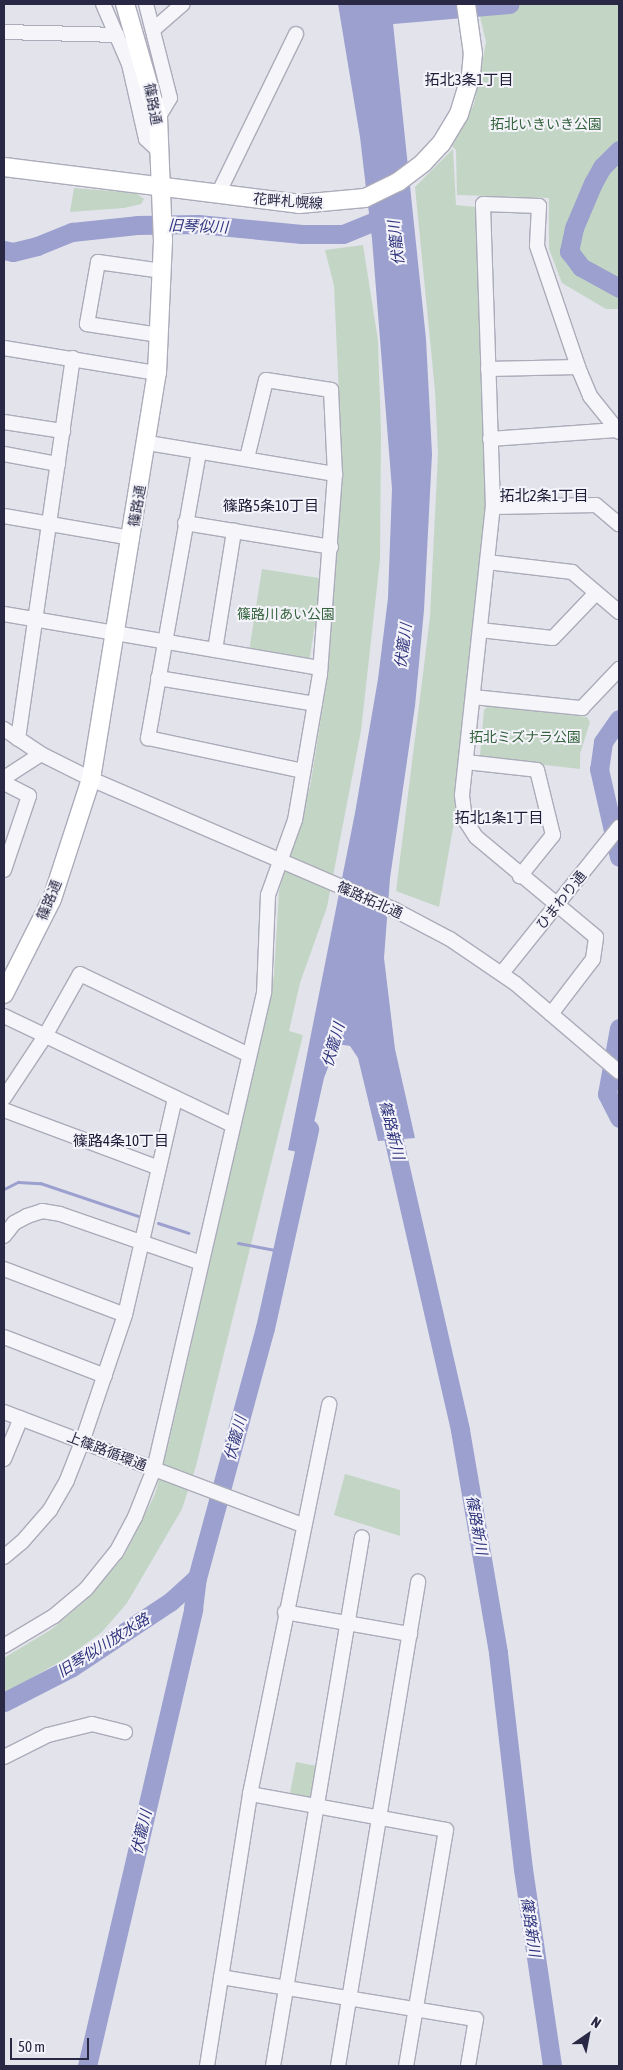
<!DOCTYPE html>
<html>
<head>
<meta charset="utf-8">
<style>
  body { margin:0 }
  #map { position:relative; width:623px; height:2070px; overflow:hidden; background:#e3e3ec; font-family:"Asap Condensed","Noto Sans JP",sans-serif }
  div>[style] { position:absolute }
  .green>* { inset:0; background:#c3d6c5; transform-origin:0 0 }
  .water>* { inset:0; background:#9ba0ce }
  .stream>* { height:3px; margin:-1.5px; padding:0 1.5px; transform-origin:1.5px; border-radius:1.5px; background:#9ba0ce }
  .river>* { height:19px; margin:-9.5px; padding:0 9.5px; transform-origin:9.5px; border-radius:9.5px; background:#9ba0ce }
  .roads { filter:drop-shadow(1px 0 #ababba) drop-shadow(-1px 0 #ababba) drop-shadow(0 1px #ababba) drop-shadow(0 -1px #ababba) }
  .minor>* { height:14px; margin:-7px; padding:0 7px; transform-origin:7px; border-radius:7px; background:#f6f6fa }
  .major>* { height:18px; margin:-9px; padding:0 9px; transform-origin:9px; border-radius:9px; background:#fff }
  span { translate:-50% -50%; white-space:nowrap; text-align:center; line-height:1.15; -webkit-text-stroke:4px #f3f3f9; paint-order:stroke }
  .street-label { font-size:14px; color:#292946 }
  .park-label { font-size:14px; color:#35633d }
  .neighbourhood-label { font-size:15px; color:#1c1b37 }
  .water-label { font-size:15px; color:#2f347d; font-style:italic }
  .frame { position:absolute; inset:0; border:5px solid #292946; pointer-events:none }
  .north { position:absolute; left:563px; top:2010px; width:50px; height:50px; -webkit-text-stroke:4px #f3f3f9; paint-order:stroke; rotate:33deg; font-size:14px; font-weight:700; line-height:20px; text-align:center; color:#292946 }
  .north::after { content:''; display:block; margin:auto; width:18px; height:22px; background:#292946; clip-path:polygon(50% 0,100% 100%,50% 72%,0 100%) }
  .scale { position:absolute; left:10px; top:2038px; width:79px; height:22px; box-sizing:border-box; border:2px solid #292946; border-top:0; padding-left:6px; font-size:15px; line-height:18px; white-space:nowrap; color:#292946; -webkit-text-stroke:4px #f3f3f9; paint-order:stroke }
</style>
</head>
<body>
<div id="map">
  <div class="green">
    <div style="clip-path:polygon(477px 4px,619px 4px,619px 309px,606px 309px,562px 283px,549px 249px,549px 198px,457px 195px,456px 150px,452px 146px,474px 104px,486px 42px)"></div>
    <div style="clip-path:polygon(453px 149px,456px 205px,476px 207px,486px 508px,453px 828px,439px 907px,396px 891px,430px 617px,438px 453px,435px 391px,415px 187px)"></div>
    <div style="clip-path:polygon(74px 188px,136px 193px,144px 199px,141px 204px,124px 208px,70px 212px)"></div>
    <div style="clip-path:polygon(363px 245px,378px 340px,381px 432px,380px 560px,361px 731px,327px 907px,300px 983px,289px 1031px,303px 1035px,196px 1466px,182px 1509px,127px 1603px,102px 1632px,68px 1657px,4px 1694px,4px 1658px,52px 1629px,84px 1602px,124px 1556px,155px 1494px,169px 1442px,265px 1022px,274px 975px,279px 891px,310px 787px,327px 681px,337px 553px,340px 420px,334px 286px,325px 250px)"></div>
    <div style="left:262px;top:569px;width:61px;height:82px;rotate:9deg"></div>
    <div style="clip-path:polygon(488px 706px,587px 717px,590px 722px,580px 754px,580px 769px,484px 758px,480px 755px,484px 710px)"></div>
    <div style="clip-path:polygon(345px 1474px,400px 1490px,400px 1536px,334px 1515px)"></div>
    <div style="left:296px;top:1762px;width:21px;height:33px;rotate:11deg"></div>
  </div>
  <div class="water">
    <div style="clip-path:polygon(338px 4px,391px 4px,426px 339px,432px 454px,424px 610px,415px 706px,390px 878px,384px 958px,395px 1049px,415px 1138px,378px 1141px,358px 1058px,350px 1046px,337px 1044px,324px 1078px,307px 1154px,288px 1150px,355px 813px,378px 679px,388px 598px,392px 489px,372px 239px,360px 137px)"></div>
  </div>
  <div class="stream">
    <div style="left:4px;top:1189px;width:16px;rotate:-27deg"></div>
    <div style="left:18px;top:1182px;width:22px;rotate:3deg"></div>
    <div style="left:40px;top:1183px;width:107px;rotate:18.6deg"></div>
    <div style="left:158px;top:1223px;width:32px;rotate:18deg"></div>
    <div style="left:238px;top:1243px;width:43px;rotate:10.8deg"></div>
  </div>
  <div class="river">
    <div style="left:369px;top:16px;width:141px;rotate:-4.9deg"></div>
    <div style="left:619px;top:150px;width:24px;rotate:135deg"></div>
    <div style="left:602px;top:167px;width:18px;rotate:119deg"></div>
    <div style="left:593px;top:183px;width:49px;rotate:112.9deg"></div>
    <div style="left:574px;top:228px;width:24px;rotate:102deg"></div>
    <div style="left:569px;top:251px;width:20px;rotate:53deg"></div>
    <div style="left:581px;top:267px;width:43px;rotate:28.9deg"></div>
    <div style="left:4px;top:250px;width:9px;rotate:13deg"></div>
    <div style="left:13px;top:252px;width:25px;rotate:-14deg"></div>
    <div style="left:37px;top:246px;width:38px;rotate:-22deg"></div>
    <div style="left:72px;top:232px;width:65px;rotate:-6.1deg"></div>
    <div style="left:137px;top:225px;width:61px;rotate:-0.9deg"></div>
    <div style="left:198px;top:224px;width:104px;rotate:5.5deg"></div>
    <div style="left:302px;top:234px;width:41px"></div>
    <div style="left:343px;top:234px;width:53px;rotate:-22.2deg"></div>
    <div style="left:619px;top:719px;width:28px;rotate:125deg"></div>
    <div style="left:603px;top:742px;width:27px;rotate:98deg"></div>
    <div style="left:599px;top:769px;width:90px;rotate:77.2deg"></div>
    <div style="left:619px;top:1028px;width:67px;rotate:100.3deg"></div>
    <div style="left:607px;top:1094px;width:27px;rotate:63deg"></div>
    <div style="left:388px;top:1115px;width:323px;rotate:77.1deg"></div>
    <div style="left:460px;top:1430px;width:226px;rotate:80.3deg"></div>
    <div style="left:498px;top:1653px;width:217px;rotate:83.4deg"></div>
    <div style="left:523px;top:1869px;width:199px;rotate:81.6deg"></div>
    <div style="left:4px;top:1702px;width:76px;rotate:-27.2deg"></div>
    <div style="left:72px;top:1667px;width:118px;rotate:-33.6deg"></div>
    <div style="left:170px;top:1602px;width:36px;rotate:-42deg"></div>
    <div style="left:87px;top:2066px;width:469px;rotate:-76.9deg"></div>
    <div style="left:193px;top:1609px;width:31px;rotate:-83deg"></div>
    <div style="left:197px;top:1578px;width:259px;rotate:-74.8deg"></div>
    <div style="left:265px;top:1328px;width:204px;rotate:-77.5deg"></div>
  </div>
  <div class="roads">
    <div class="minor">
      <div style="left:103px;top:4px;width:65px;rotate:66.6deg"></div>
      <div style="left:129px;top:64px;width:77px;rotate:77.2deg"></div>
      <div style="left:146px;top:139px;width:19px;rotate:43deg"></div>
      <div style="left:146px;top:4px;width:97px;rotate:75.7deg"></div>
      <div style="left:170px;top:98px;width:23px;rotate:121deg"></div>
      <div style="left:154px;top:29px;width:38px;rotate:-41deg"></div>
      <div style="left:4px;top:32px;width:113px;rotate:1.5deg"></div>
      <div style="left:218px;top:194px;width:178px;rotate:-64deg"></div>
      <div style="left:159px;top:335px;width:73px;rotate:-171.3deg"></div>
      <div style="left:87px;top:324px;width:63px;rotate:-79.9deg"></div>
      <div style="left:98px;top:262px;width:65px;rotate:8deg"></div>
      <div style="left:4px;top:348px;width:155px;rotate:9.3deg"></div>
      <div style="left:488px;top:369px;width:90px;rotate:-1.3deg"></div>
      <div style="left:4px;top:422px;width:60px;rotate:8.7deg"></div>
      <div style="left:490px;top:439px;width:127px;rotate:-4.1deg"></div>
      <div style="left:148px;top:443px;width:190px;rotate:9.4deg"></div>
      <div style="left:335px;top:474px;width:201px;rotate:94.3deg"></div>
      <div style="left:320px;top:674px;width:148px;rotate:99.7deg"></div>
      <div style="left:295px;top:820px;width:80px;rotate:109.8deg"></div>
      <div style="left:268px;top:895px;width:98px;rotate:92.3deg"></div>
      <div style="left:264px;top:993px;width:489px;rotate:103deg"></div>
      <div style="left:154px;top:1469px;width:158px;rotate:20.7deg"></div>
      <div style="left:199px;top:452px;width:291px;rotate:100.1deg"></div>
      <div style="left:148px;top:738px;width:158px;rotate:12deg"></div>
      <div style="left:4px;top:454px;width:55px;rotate:10.5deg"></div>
      <div style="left:247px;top:458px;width:80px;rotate:-76.3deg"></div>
      <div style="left:266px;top:380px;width:66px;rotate:8.7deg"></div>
      <div style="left:331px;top:390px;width:84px;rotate:87.3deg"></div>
      <div style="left:493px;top:507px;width:103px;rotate:-1.1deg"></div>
      <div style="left:596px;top:505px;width:30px;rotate:40deg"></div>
      <div style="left:4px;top:516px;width:130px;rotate:9.8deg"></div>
      <div style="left:185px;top:523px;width:148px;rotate:9.3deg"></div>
      <div style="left:487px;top:562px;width:86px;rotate:6.7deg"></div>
      <div style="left:572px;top:572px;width:62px;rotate:40.4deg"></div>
      <div style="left:4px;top:614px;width:321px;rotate:9.7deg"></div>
      <div style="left:480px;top:630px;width:73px;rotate:6.3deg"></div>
      <div style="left:553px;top:638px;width:62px;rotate:-46.3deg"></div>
      <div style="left:215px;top:650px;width:121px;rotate:-80.9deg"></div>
      <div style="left:158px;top:678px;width:159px;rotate:9.4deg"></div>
      <div style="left:473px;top:697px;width:110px;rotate:5.8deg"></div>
      <div style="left:582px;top:708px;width:54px;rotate:-46.5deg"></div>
      <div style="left:4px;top:729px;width:45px;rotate:34deg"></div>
      <div style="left:41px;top:754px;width:56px;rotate:26.6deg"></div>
      <div style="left:91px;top:779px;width:329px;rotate:23.3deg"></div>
      <div style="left:393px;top:909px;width:64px;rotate:27.8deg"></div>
      <div style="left:450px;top:939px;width:80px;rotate:34.3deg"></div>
      <div style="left:516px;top:984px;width:135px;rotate:40.5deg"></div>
      <div style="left:18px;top:739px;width:385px;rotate:-81.8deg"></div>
      <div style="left:466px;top:762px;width:71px;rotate:6.4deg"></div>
      <div style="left:537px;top:770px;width:67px;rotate:76.2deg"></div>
      <div style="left:553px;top:835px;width:53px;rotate:128.8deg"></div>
      <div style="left:4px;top:778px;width:44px;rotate:-33deg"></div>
      <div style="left:4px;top:783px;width:28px;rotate:27deg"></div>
      <div style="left:29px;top:796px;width:78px;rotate:108.7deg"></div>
      <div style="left:502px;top:973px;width:187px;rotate:-51.3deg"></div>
      <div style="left:551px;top:1014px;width:69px;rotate:-52.6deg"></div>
      <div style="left:593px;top:959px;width:22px;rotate:-82deg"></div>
      <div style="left:596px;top:937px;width:156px;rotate:-140.2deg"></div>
      <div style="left:476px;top:837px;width:20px;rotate:-123deg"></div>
      <div style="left:465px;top:820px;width:25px;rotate:-97deg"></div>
      <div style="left:462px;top:795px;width:290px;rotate:-83.9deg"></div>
      <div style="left:493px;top:507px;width:303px;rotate:-91.9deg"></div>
      <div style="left:483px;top:204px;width:56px;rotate:2deg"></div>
      <div style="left:539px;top:206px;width:40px;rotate:92.9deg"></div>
      <div style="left:537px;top:246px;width:133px;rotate:71.2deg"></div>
      <div style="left:580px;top:372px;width:26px;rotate:67deg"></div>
      <div style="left:590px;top:396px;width:46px;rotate:51.1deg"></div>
      <div style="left:4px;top:1016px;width:254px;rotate:25.5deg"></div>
      <div style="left:4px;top:1098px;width:74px;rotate:-56.5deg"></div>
      <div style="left:45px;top:1036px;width:71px;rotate:-60.6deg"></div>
      <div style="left:80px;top:974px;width:187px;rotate:25.6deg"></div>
      <div style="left:4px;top:1110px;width:165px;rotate:20.5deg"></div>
      <div style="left:4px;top:1236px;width:16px;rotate:-52deg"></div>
      <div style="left:14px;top:1223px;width:15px;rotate:-28deg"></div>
      <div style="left:27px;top:1216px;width:16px;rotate:-18deg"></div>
      <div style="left:42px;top:1211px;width:18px;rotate:9deg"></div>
      <div style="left:60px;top:1214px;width:147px;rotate:19.1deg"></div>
      <div style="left:4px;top:1269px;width:129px;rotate:20.8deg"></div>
      <div style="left:4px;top:1337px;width:108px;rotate:21.1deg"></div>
      <div style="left:4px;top:1412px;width:160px;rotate:20.8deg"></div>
      <div style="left:154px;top:1469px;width:52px;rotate:111.6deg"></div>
      <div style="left:135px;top:1517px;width:40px;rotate:118deg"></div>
      <div style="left:116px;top:1552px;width:48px;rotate:129deg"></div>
      <div style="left:86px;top:1589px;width:42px;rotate:139.8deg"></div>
      <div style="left:54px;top:1616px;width:58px;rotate:149deg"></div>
      <div style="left:4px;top:1459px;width:44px;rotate:-67.5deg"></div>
      <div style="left:4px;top:1557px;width:23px;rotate:-40deg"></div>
      <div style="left:22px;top:1542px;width:43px;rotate:-48.8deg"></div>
      <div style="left:50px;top:1510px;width:34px;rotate:-60deg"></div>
      <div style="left:67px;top:1480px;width:41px;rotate:-68.5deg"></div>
      <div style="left:82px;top:1442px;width:134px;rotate:-71.3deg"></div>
      <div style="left:125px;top:1315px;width:223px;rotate:-77deg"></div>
      <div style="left:285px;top:1612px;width:127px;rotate:10deg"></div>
      <div style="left:4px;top:1757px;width:49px;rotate:-26.6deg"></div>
      <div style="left:48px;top:1735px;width:45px;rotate:-14deg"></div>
      <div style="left:92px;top:1724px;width:34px;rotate:14deg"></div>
      <div style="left:250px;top:1794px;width:199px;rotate:10.4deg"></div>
      <div style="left:446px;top:1830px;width:239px;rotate:99.6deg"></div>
      <div style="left:221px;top:1977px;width:258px;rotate:9.4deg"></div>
      <div style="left:476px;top:2019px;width:48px;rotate:99.7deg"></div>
      <div style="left:207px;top:2066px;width:275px;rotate:-81deg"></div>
      <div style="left:250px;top:1794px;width:398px;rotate:-78.5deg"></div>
      <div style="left:273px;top:2066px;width:536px;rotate:-80.45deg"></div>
      <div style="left:338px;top:2066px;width:491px;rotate:-80.6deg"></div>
    </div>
    <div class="major">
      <div style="left:4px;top:167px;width:297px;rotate:7.1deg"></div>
      <div style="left:299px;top:204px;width:66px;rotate:-5.2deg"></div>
      <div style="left:365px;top:198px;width:37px;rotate:-26deg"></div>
      <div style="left:398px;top:182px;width:31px;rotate:-37deg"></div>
      <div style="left:423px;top:163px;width:26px;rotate:-47deg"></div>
      <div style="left:441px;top:144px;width:35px;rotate:-59deg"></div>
      <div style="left:459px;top:114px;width:41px;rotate:-72.9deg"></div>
      <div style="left:471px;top:75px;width:21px;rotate:-85deg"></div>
      <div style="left:473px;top:54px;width:50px;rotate:-98deg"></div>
      <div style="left:4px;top:994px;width:106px;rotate:-63.2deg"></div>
      <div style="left:52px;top:899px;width:126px;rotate:-72deg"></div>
      <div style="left:91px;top:779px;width:411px;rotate:-80.8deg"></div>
      <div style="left:157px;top:373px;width:132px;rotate:-87.4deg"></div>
      <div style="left:163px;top:241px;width:123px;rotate:-92.3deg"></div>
      <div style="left:158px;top:118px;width:119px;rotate:-106.1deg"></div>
    </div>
  </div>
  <div class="street-label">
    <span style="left:153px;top:104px;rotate:79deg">篠路通</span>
    <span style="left:288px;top:201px;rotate:4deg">花畔札幌線</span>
    <span style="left:137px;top:506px;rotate:-81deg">篠路通</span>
    <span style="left:49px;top:900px;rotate:-68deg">篠路通</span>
    <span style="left:370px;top:900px;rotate:24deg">篠路拓北通</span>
    <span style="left:561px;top:900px;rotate:-51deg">ひまわり通</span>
    <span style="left:107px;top:1451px;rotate:21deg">上篠路循環通</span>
  </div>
  <div class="park-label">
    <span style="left:546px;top:124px">拓北いきいき公園</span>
    <span style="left:286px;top:614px">篠路川あい公園</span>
    <span style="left:525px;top:737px">拓北ミズナラ公園</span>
  </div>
  <div class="neighbourhood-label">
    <span style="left:469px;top:80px">拓北3条1丁目</span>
    <span style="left:544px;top:496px">拓北2条1丁目</span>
    <span style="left:271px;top:506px">篠路5条10丁目</span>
    <span style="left:499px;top:818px">拓北1条1丁目</span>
    <span style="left:121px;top:1141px">篠路4条10丁目</span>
  </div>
  <div class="water-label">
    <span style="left:198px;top:226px;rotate:2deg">旧琴似川</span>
    <span style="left:396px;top:243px;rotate:-97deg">伏籠川</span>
    <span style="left:403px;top:646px;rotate:-82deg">伏籠川</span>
    <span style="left:333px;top:1045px;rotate:-74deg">伏籠川</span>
    <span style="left:392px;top:1130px;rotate:76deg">篠路新川</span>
    <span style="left:235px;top:1438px;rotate:-75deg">伏籠川</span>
    <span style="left:477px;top:1525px;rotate:80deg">篠路新川</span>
    <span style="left:103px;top:1645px;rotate:-32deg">旧琴似川放水路</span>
    <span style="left:141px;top:1832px;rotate:-77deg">伏籠川</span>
    <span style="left:531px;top:1927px;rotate:82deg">篠路新川</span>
  </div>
  <div class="frame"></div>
  <div class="north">N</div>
  <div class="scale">50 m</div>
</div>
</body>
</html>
